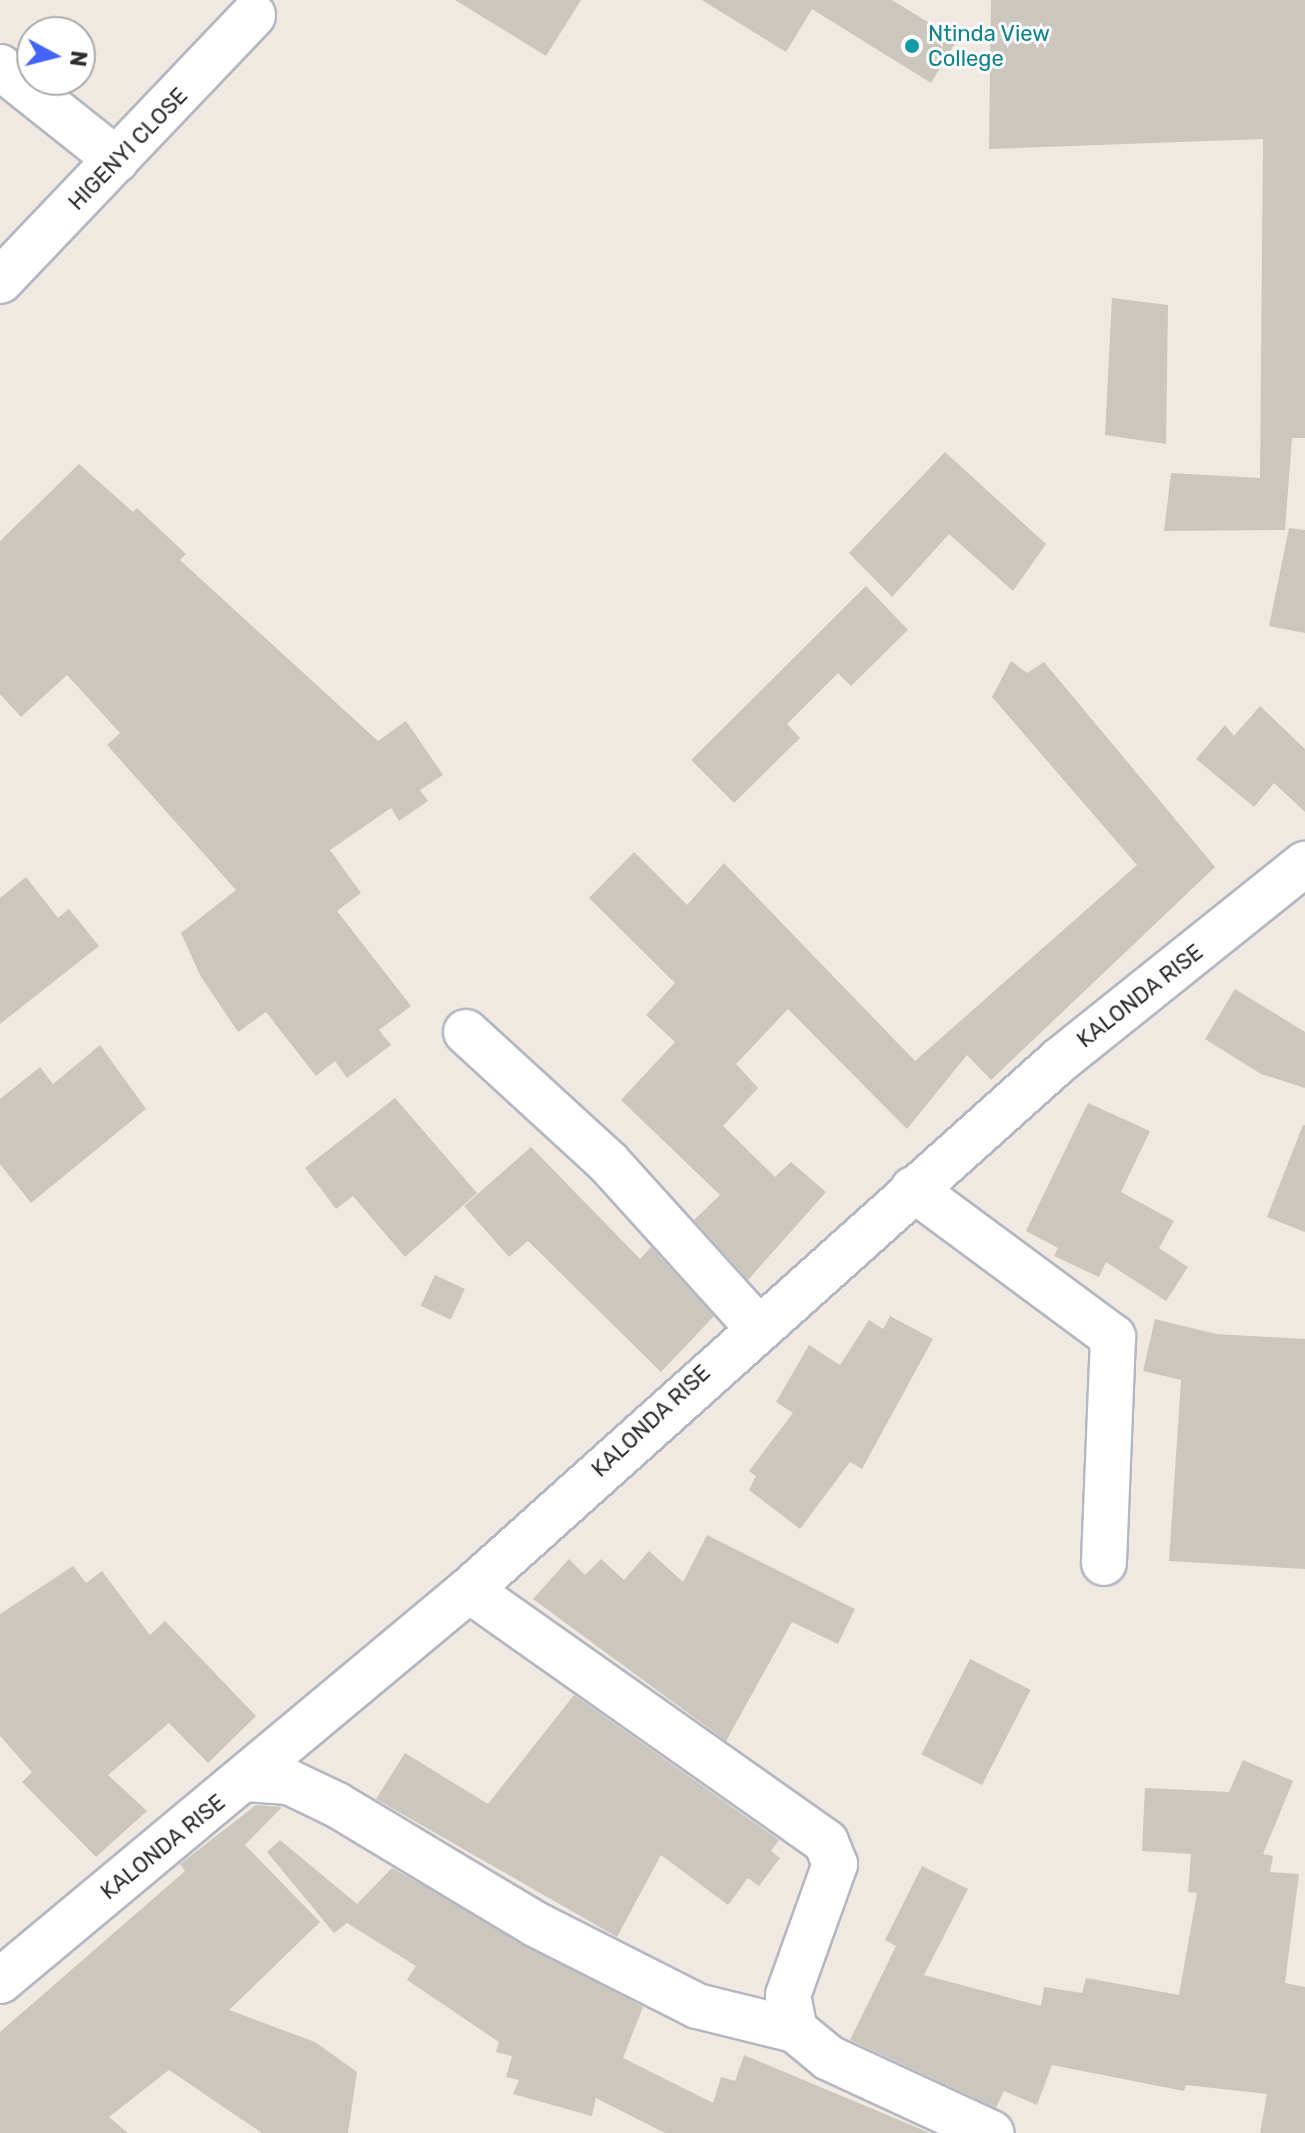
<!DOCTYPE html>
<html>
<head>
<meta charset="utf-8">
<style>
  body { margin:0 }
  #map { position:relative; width:1305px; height:2133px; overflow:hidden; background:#efe9e1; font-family:Rubik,sans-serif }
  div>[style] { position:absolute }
  .building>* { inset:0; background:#cbc7bf; transform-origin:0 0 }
  .roads { filter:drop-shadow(2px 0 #b4b7c1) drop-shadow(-2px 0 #b4b7c1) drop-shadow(0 2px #b4b7c1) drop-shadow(0 -2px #b4b7c1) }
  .minor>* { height:44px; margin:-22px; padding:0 22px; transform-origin:22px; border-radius:22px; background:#fff }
  .dots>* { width:22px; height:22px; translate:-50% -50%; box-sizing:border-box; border:4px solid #fff; border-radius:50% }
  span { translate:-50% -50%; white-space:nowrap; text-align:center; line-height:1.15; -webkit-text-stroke:6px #fff; paint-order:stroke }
  .culture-label { font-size:22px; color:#0d838f }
  .left { translate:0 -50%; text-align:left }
  .street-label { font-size:22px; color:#2e2e2e }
  .north { position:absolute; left:16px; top:16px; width:80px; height:80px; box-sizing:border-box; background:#fff; border:2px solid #ababab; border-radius:50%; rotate:97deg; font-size:22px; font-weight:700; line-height:32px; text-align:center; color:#2e2e2e }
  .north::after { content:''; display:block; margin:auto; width:28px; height:36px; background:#4264fb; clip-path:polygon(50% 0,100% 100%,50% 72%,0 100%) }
</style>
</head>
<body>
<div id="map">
  <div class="building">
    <div style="clip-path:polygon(455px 0,581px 0,546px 56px)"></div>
    <div style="clip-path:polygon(702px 0,892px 0,957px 40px,931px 83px,812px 9px,786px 52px)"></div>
    <div style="clip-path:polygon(991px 0,1305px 0,1305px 438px,1292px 438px,1285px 530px,1164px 531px,1171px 473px,1260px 478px,1263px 139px,989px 149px)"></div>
    <div style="clip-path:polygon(1112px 298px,1168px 305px,1166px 444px,1105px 435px)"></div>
    <div style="clip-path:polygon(945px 452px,1046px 544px,1013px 591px,949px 534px,892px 597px,849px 553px)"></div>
    <div style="clip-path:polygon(79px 464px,133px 512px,137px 508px,186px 554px,180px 560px,378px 741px,406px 721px,443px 775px,420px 790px,428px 801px,399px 821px,391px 808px,330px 850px,361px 893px,337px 911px,411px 1006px,379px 1030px,391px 1045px,347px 1078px,335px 1061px,316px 1076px,266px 1012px,238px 1032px,201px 977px,181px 933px,236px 890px,107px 745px,120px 733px,67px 675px,21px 717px,0 694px,0 541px)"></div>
    <div style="clip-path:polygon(1289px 528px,1305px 530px,1305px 633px,1269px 626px)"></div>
    <div style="clip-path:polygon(866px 586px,908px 630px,851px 686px,838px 673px,787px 724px,800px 738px,734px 803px,691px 760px)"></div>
    <div style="clip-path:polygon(1011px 661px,1027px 673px,1044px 662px,1215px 867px,991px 1080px,967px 1055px,907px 1129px,788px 1009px,736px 1064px,758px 1088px,723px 1126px,775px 1177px,791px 1162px,826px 1192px,748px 1280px,694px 1220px,720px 1195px,621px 1100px,675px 1042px,646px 1015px,675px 983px,589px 898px,634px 852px,687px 905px,724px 863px,915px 1061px,1137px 865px,992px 697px)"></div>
    <div style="clip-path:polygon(1260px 706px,1305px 749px,1305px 812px,1274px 783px,1254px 807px,1196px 759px,1225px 725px,1234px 736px)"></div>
    <div style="clip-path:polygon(26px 877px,58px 918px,69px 909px,99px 946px,0 1024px,0 898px)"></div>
    <div style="clip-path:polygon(1235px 989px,1305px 1032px,1305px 1088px,1261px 1074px,1205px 1039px)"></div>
    <div style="clip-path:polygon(100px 1045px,146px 1109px,31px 1203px,0 1164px,0 1099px,40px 1067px,53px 1084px)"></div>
    <div style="clip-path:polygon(395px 1098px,477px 1193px,405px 1257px,353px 1196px,336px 1209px,305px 1168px)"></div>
    <div style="clip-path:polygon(1088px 1103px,1150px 1131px,1121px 1192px,1174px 1221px,1159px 1248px,1188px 1267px,1166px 1301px,1106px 1262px,1099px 1277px,1054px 1256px,1058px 1248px,1026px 1231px)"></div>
    <div style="clip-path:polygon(1303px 1125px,1305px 1125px,1305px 1232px,1267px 1217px)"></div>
    <div style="clip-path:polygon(531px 1147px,640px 1259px,651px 1247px,714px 1316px,661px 1372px,528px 1241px,509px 1257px,464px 1206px)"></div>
    <div style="left:435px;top:1275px;width:33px;height:34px;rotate:25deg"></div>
    <div style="clip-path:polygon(890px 1316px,933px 1339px,862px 1469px,850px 1462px,800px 1529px,749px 1490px,756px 1476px,749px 1471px,793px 1413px,776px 1402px,809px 1345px,840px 1365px,869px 1320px,883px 1329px)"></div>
    <div style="clip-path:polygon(1155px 1319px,1216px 1334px,1305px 1339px,1305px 1569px,1169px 1561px,1181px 1380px,1143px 1371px)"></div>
    <div style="clip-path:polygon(707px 1535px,855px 1609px,838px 1644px,792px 1622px,726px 1741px,533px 1599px,569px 1559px,585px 1575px,601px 1559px,624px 1580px,649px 1551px,683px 1582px)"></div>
    <div style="clip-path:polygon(73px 1566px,86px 1583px,102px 1571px,150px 1635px,165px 1621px,256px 1716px,208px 1763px,169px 1723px,108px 1775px,147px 1811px,96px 1857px,22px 1782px,32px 1772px,0 1736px,0 1614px)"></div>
    <div style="left:970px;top:1659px;width:68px;height:107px;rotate:27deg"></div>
    <div style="clip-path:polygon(574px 1695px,779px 1840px,771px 1851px,780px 1858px,759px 1886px,748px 1878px,728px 1905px,661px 1855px,617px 1937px,376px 1799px,405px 1753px,488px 1804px)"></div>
    <div style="clip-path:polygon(1243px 1760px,1293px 1781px,1263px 1854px,1273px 1856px,1270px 1872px,1299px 1874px,1285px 1983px,1305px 1987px,1305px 2133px,1260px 2133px,1267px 2094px,1186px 2085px,1184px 2091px,1052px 2065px,1037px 2105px,1004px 2091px,996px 2108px,850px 2040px,896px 1946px,885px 1940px,922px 1866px,968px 1889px,924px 1975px,1041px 2006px,1044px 1987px,1082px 1993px,1086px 1978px,1179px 1995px,1197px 1893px,1188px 1892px,1191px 1854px,1142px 1851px,1145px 1788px,1229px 1792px)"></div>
    <div style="clip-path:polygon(256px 1805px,282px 1807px,245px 1845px,320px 1922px,229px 2010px,315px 2042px,357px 2072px,348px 2133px,262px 2133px,169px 2070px,109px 2117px,128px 2133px,0 2133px,0 2032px,185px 1871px,180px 1864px)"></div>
    <div style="clip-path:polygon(280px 1840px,357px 1904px,392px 1868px,643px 2007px,623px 2058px,713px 2103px,721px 2077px,735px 2081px,744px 2055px,930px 2133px,665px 2133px,596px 2098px,592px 2116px,513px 2094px,519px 2080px,506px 2077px,512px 2056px,496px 2052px,499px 2042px,407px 1980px,416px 1966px,347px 1923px,334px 1933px,267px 1852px)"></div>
  </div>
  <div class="roads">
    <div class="minor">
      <div style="left:0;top:67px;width:149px;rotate:38.5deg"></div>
      <div style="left:0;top:281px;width:367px;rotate:-46.4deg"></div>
      <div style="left:466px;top:1032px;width:193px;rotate:42.5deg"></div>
      <div style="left:608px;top:1162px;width:221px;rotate:47.9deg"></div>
      <div style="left:913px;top:1189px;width:249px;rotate:36.5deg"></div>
      <div style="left:1113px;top:1337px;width:226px;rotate:92.3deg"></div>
      <div style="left:469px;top:1590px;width:437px;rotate:35.2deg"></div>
      <div style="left:826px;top:1842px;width:24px;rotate:68deg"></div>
      <div style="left:835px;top:1864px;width:139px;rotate:109.7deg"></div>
      <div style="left:788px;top:1995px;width:36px;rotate:79deg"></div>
      <div style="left:795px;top:2030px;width:44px;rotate:39.5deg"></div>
      <div style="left:829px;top:2058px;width:179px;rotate:24.8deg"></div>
      <div style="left:246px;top:1779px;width:43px;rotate:4deg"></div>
      <div style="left:289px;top:1782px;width:53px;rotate:25.6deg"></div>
      <div style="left:337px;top:1805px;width:231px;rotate:31deg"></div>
      <div style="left:535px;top:1924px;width:182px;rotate:26.8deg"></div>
      <div style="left:697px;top:2006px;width:101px;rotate:13.8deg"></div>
      <div style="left:0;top:1981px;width:611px;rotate:-39.82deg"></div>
      <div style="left:469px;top:1590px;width:794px;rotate:-41.89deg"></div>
      <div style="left:1060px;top:1060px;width:314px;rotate:-38.7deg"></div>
    </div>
  </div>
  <div class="dots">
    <div style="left:912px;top:46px;background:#0f9aa8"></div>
  </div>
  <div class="culture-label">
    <span class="left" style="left:928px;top:46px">Ntinda View<br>College</span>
  </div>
  <div class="street-label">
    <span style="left:128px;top:149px;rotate:-46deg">HIGENYI CLOSE</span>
    <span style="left:1140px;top:996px;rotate:-38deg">KALONDA RISE</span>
    <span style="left:651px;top:1421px;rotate:-43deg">KALONDA RISE</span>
    <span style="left:163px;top:1847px;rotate:-39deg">KALONDA RISE</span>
  </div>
  <div class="north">N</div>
</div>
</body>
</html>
